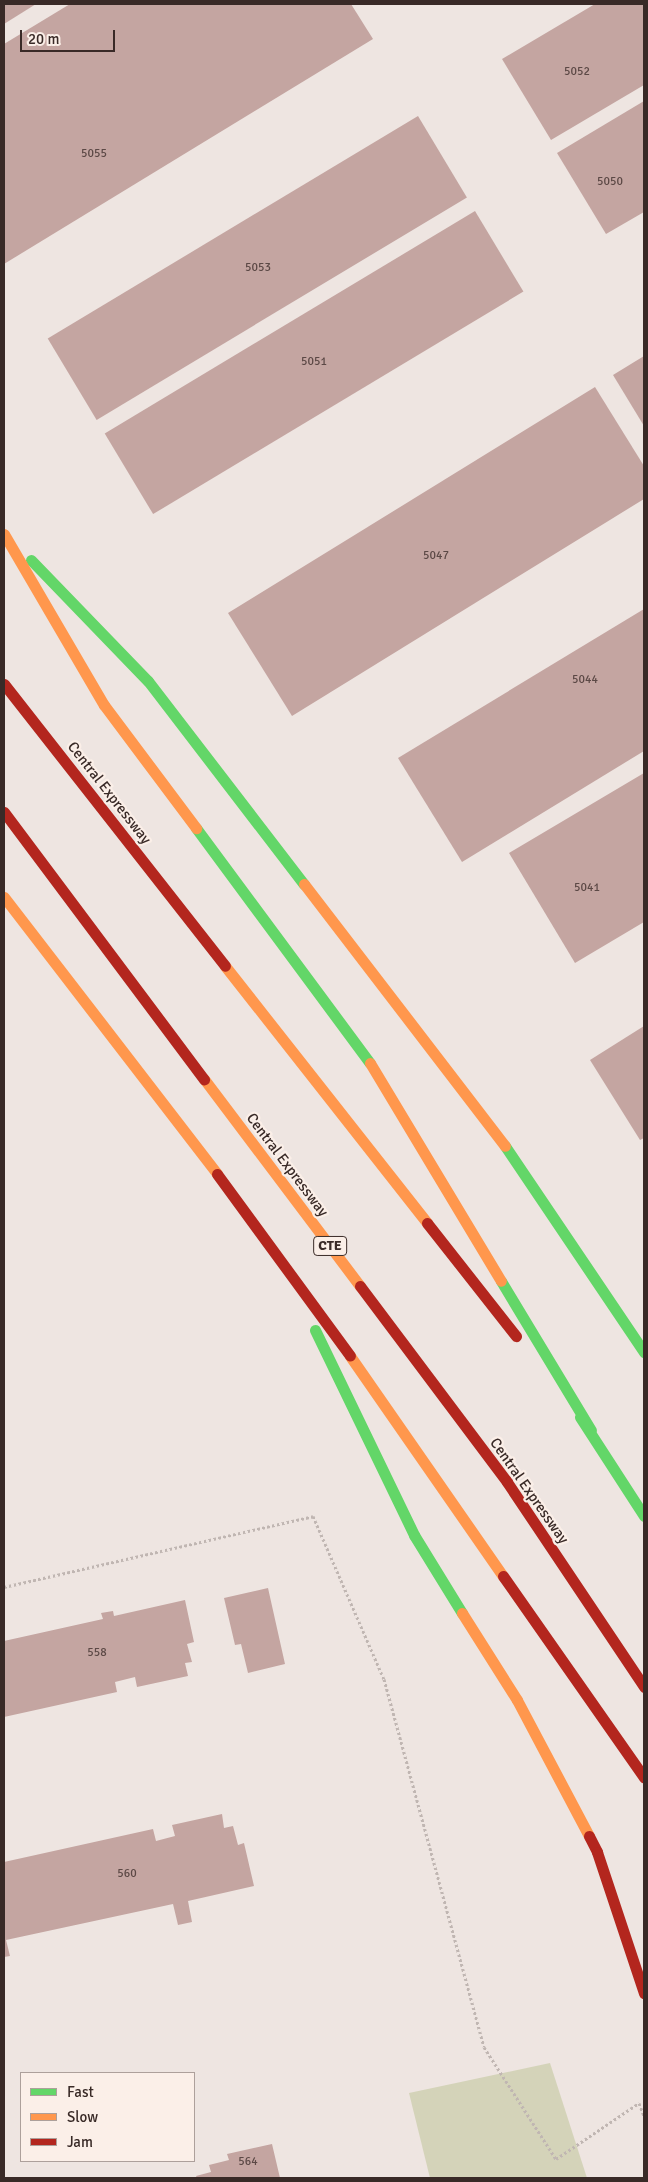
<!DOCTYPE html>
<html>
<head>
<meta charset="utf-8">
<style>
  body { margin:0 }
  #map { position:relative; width:648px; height:2182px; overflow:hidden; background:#eee5e1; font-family:Signika,sans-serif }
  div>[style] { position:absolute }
  .green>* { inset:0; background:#d4d3b9 }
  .building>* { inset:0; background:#c4a5a1; transform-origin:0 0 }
  .path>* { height:3px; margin-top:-1.5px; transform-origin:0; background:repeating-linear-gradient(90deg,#c0b6b2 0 2.5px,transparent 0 5px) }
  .fast>* { height:11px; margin:-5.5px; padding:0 5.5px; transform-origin:5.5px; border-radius:5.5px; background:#63d668 }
  .slow>* { height:11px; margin:-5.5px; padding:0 5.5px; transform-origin:5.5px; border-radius:5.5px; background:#ff974d }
  .jam>* { height:11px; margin:-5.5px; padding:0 5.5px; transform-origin:5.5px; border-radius:5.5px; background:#b3261e }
  span { translate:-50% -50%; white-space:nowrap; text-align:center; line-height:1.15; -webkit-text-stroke:4.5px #fbefe8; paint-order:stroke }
  .number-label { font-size:12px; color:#5c4946 }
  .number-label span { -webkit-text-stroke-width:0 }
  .shield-label span { padding:1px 4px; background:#fbefe8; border:1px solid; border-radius:4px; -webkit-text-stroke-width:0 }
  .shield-label { font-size:14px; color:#392a27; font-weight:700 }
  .street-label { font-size:15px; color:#392a27 }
  .frame { position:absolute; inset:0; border:5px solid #392a27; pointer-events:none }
  .legend { position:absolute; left:20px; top:2072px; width:175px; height:90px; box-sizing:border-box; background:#fbefe8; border:1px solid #ada09b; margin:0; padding:6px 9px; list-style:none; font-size:15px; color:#392a27 }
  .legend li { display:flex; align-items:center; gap:10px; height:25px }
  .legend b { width:25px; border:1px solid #ada09b }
  .scale { position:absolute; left:20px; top:30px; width:95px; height:22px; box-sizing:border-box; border:2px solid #392a27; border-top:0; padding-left:6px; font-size:15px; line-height:18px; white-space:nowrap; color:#392a27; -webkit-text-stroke:4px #fbefe8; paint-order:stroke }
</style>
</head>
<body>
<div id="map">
  <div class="green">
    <div style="clip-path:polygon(550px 2063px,587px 2178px,430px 2178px,409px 2093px)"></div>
  </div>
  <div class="building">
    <div style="clip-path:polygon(4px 4px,36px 4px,4px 24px)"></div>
    <div style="clip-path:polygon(70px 4px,351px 4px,373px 39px,4px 264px,4px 44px)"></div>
    <div style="clip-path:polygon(595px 4px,644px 4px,644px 85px,551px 140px,502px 59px)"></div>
    <div style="clip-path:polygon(644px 101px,644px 212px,606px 234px,557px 153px)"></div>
    <div style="left:418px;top:116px;width:95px;height:432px;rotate:59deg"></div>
    <div style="left:475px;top:211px;width:94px;height:432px;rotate:59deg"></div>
    <div style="clip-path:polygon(644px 356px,644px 426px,613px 375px)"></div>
    <div style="clip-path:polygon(595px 387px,644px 466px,644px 499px,292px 716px,228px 613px)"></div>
    <div style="clip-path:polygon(644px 609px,644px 751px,462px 862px,398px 758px)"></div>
    <div style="clip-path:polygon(644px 773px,644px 922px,575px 963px,509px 853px)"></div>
    <div style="clip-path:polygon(644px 1026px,644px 1138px,640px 1140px,590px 1060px)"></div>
    <div style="clip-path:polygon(268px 1588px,285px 1664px,248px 1673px,241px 1644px,235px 1645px,224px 1598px)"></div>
    <div style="clip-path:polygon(185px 1600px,194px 1642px,187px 1644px,192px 1662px,185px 1663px,188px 1676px,137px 1687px,135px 1677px,115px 1682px,117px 1692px,4px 1717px,4px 1641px,103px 1619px,101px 1613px,113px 1611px,114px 1616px)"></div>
    <div style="clip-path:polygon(222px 1814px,224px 1828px,233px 1826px,238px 1845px,244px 1843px,254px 1886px,188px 1901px,192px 1922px,178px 1925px,173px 1904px,6px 1940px,10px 1956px,4px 1957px,4px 1862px,153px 1829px,156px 1841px,175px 1836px,172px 1825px)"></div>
    <div style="clip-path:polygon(272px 2144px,280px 2178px,197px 2178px,196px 2176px,211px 2172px,209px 2165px,229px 2160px,227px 2154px)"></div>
  </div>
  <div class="path">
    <div style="left:4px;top:1587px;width:317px;rotate:-12.9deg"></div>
    <div style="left:313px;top:1516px;width:178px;rotate:66.5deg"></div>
    <div style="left:384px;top:1679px;width:381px;rotate:74.8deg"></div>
    <div style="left:484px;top:2047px;width:133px;rotate:57.3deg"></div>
    <div style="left:556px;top:2159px;width:100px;rotate:-34deg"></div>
    <div style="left:639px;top:2103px;width:14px;rotate:69deg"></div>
  </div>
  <div class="fast">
    <div style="left:31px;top:560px;width:168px;rotate:46deg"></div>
    <div style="left:148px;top:681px;width:256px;rotate:52.5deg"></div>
    <div style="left:196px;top:828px;width:292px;rotate:53.5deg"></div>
    <div style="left:505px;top:1146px;width:249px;rotate:56deg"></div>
    <div style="left:501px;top:1281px;width:174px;rotate:58.9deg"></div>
    <div style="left:315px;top:1330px;width:228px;rotate:64.2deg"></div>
    <div style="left:414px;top:1535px;width:92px;rotate:58.4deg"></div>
    <div style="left:580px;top:1417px;width:118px;rotate:57.1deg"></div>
  </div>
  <div class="slow">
    <div style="left:4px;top:534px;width:198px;rotate:59.7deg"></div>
    <div style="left:104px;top:705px;width:154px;rotate:53.2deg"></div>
    <div style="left:304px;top:884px;width:330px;rotate:52.5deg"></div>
    <div style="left:4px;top:897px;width:349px;rotate:52.4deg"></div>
    <div style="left:225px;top:966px;width:327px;rotate:51.8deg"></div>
    <div style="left:370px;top:1063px;width:254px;rotate:59deg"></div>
    <div style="left:204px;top:1079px;width:259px;rotate:53deg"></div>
    <div style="left:350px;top:1356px;width:268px;rotate:55.2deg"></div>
    <div style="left:462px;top:1613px;width:103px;rotate:57.7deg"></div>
    <div style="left:517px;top:1700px;width:154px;rotate:62.1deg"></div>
  </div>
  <div class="jam">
    <div style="left:4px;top:684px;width:358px;rotate:51.9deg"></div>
    <div style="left:4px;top:812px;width:334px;rotate:53.2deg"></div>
    <div style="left:217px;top:1174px;width:225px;rotate:53.8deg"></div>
    <div style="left:427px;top:1223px;width:144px;rotate:51.8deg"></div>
    <div style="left:360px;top:1286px;width:245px;rotate:53.1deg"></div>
    <div style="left:507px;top:1482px;width:247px;rotate:56.2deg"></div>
    <div style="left:503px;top:1576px;width:246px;rotate:55deg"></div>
    <div style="left:589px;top:1836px;width:18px;rotate:63deg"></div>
    <div style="left:597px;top:1852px;width:149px;rotate:71.6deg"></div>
  </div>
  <div class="number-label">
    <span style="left:577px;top:72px">5052</span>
    <span style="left:94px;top:154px">5055</span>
    <span style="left:610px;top:182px">5050</span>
    <span style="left:258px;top:268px">5053</span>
    <span style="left:314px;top:362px">5051</span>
    <span style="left:436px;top:556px">5047</span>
    <span style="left:585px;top:680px">5044</span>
    <span style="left:587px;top:888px">5041</span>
    <span style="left:97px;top:1653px">558</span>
    <span style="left:127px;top:1874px">560</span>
    <span style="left:248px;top:2162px">564</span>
  </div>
  <div class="shield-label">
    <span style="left:330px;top:1246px">CTE</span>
  </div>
  <div class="street-label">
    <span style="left:109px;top:793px;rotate:52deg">Central Expressway</span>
    <span style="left:287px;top:1165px;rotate:53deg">Central Expressway</span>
    <span style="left:529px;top:1491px;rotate:55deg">Central Expressway</span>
  </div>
  <div class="frame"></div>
  <ul class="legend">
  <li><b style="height:6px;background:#63d668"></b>Fast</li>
  <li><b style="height:6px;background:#ff974d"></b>Slow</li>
  <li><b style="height:6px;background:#b3261e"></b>Jam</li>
  </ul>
  <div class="scale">20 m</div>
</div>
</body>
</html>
